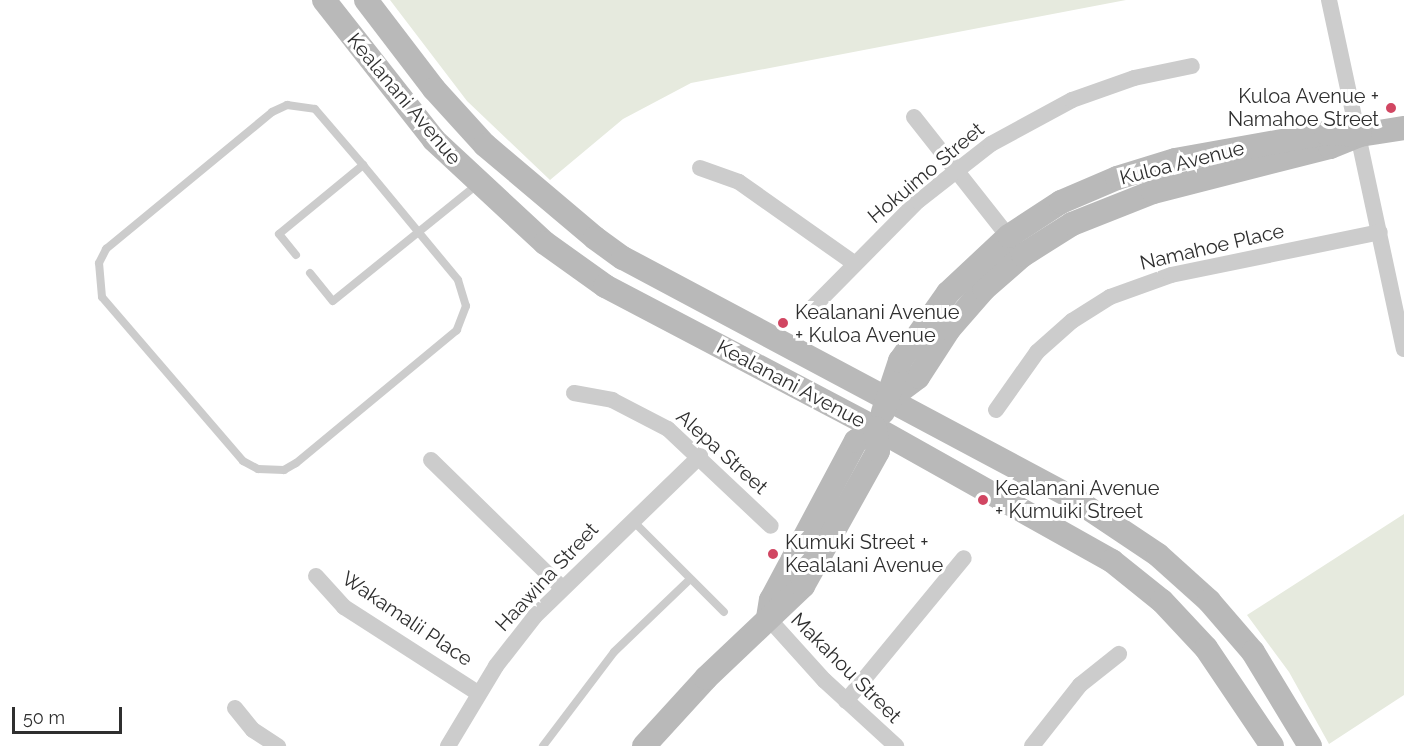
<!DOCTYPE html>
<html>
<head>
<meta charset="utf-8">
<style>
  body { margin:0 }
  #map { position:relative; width:1404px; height:746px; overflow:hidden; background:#fff; font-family:Raleway,sans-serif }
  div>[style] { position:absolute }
  .green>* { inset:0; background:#e6eade }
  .lane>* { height:8px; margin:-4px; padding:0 4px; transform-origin:4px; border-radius:4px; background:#ccc }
  .street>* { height:16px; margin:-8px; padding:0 8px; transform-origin:8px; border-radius:8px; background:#ccc }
  .secondary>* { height:24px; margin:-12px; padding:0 12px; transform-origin:12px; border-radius:12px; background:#b9b9b9 }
  .dots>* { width:16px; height:16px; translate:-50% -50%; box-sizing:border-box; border:3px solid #fff; border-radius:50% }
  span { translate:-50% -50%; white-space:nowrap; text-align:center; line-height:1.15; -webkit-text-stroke:6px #fff; paint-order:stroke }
  .poi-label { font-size:20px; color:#2f2f2f }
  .right { translate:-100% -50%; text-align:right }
  .left { translate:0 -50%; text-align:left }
  .street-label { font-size:20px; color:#2f2f2f }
  .scale { position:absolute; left:12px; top:707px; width:110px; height:27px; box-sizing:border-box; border:3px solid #2f2f2f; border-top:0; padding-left:8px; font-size:18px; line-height:21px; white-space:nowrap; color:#2f2f2f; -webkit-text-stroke:4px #fff; paint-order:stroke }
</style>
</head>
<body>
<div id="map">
  <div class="green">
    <div style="clip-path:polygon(390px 0,1126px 0,691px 83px,623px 119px,550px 180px,467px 101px)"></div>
    <div style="clip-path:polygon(1404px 514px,1404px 695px,1329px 744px,1289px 672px,1247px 615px)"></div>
  </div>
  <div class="lane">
    <div style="left:296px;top:255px;width:27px;rotate:-129deg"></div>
    <div style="left:279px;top:234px;width:109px;rotate:-39.4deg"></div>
    <div style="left:363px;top:165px;width:149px;rotate:50.4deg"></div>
    <div style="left:458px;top:280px;width:27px;rotate:73deg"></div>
    <div style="left:466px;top:306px;width:26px;rotate:111deg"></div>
    <div style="left:457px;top:330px;width:209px;rotate:140.4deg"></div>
    <div style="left:296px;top:463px;width:14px;rotate:150deg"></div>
    <div style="left:284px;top:470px;width:26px;rotate:-178deg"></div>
    <div style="left:258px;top:469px;width:17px;rotate:-152deg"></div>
    <div style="left:243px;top:461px;width:216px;rotate:-130.7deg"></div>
    <div style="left:102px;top:297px;width:34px;rotate:-95deg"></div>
    <div style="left:99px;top:263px;width:16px;rotate:-63deg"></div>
    <div style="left:106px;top:249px;width:215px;rotate:-39.5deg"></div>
    <div style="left:272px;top:112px;width:17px;rotate:-25deg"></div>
    <div style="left:287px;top:105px;width:28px;rotate:8deg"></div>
    <div style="left:315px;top:109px;width:74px;rotate:49.4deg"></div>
    <div style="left:310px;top:273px;width:36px;rotate:51deg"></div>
    <div style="left:333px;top:301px;width:186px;rotate:-38.9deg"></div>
    <div style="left:632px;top:520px;width:130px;rotate:45deg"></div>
    <div style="left:543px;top:746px;width:118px;rotate:-52.9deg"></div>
    <div style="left:614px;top:652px;width:105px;rotate:-43.8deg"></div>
  </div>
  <div class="street">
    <div style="left:1329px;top:0;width:357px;rotate:77.9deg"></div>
    <div style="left:914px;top:117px;width:163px;rotate:51.7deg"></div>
    <div style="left:700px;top:168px;width:41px;rotate:19.7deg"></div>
    <div style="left:739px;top:182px;width:141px;rotate:35.2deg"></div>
    <div style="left:810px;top:310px;width:153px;rotate:-45.3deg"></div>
    <div style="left:918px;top:201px;width:93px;rotate:-38deg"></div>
    <div style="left:991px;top:144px;width:92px;rotate:-28.5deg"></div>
    <div style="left:1072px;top:100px;width:66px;rotate:-19.5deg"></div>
    <div style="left:1134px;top:78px;width:59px;rotate:-11.7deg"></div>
    <div style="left:574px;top:393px;width:39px;rotate:10deg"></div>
    <div style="left:612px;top:400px;width:63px;rotate:27.4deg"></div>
    <div style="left:668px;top:429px;width:141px;rotate:43.3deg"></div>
    <div style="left:996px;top:410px;width:71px;rotate:-54.7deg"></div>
    <div style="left:1037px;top:352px;width:47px;rotate:-41.5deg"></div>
    <div style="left:1072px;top:321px;width:45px;rotate:-32.3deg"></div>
    <div style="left:1110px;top:297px;width:65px;rotate:-19.8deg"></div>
    <div style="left:1171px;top:275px;width:213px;rotate:-11.6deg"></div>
    <div style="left:431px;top:460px;width:182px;rotate:44.3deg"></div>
    <div style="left:316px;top:576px;width:42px;rotate:47.9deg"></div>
    <div style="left:344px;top:607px;width:159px;rotate:32.7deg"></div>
    <div style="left:768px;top:618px;width:84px;rotate:47.9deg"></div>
    <div style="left:824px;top:680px;width:98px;rotate:42.5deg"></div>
    <div style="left:846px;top:701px;width:185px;rotate:-50.5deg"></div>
    <div style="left:235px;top:708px;width:28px;rotate:51deg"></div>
    <div style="left:253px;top:730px;width:30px;rotate:33deg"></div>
    <div style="left:448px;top:746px;width:93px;rotate:-59deg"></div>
    <div style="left:496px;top:666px;width:63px;rotate:-52deg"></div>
    <div style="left:535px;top:616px;width:230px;rotate:-44.1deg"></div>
    <div style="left:1032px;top:746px;width:78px;rotate:-51.8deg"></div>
    <div style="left:1080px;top:685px;width:50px;rotate:-38.5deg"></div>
  </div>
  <div class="secondary">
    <div style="left:324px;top:0;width:178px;rotate:51.8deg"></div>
    <div style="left:434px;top:140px;width:151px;rotate:42.9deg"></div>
    <div style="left:545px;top:243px;width:74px;rotate:35.6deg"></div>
    <div style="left:605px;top:286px;width:305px;rotate:27.7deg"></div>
    <div style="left:875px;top:428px;width:272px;rotate:29.3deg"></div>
    <div style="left:1112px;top:561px;width:64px;rotate:38.7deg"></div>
    <div style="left:1162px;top:601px;width:64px;rotate:46.9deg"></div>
    <div style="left:1206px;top:648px;width:118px;rotate:56deg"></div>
    <div style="left:366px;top:0;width:112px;rotate:52.6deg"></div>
    <div style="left:434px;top:89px;width:76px;rotate:47.7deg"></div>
    <div style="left:485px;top:145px;width:144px;rotate:40.2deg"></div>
    <div style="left:595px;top:238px;width:34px;rotate:36deg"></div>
    <div style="left:623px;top:258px;width:510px;rotate:28.07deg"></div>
    <div style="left:1073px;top:498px;width:102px;rotate:33.8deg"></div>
    <div style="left:1158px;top:555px;width:69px;rotate:42deg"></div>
    <div style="left:1209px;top:601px;width:67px;rotate:49.2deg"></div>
    <div style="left:1253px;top:652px;width:110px;rotate:58.8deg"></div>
    <div style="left:889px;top:399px;width:36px;rotate:-37deg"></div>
    <div style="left:918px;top:377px;width:57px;rotate:-57.1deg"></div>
    <div style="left:949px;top:329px;width:53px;rotate:-48.8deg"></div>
    <div style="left:984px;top:289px;width:52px;rotate:-41.1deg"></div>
    <div style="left:1023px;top:255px;width:58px;rotate:-32.3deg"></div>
    <div style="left:1072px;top:224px;width:87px;rotate:-21.6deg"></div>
    <div style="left:1153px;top:192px;width:183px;rotate:-14.3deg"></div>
    <div style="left:1330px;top:147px;width:32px;rotate:-22deg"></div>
    <div style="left:1360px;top:135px;width:45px;rotate:-9deg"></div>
    <div style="left:883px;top:412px;width:54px;rotate:-71.6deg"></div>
    <div style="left:900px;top:361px;width:83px;rotate:-54.8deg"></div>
    <div style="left:948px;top:293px;width:83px;rotate:-43.1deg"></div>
    <div style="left:1009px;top:236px;width:62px;rotate:-33.2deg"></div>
    <div style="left:1061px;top:202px;width:61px;rotate:-23.2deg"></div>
    <div style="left:1117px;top:178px;width:61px;rotate:-17.2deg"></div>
    <div style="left:1175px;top:160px;width:153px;rotate:-10.1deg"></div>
    <div style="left:1326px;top:133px;width:34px;rotate:3deg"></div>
    <div style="left:768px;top:618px;width:18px;rotate:-81deg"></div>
    <div style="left:771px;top:600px;width:180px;rotate:-61.9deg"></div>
    <div style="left:856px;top:441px;width:23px;rotate:-34deg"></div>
    <div style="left:644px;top:746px;width:92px;rotate:-47.6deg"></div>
    <div style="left:706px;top:678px;width:134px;rotate:-43.5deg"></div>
    <div style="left:803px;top:586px;width:154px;rotate:-60.9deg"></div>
    <div style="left:878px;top:451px;width:23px;rotate:-97deg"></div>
  </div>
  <div class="dots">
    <div style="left:1391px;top:108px;background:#d14662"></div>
    <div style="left:783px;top:323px;background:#d14662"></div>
    <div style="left:983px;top:500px;background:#d14662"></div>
    <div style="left:773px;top:554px;background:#d14662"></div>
  </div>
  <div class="poi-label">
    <span class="right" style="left:1379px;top:108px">Kuloa Avenue +<br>Namahoe Street</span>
    <span class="left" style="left:795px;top:324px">Kealanani Avenue<br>+ Kuloa Avenue</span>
    <span class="left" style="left:995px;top:500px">Kealanani Avenue<br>+ Kumuiki Street</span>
    <span class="left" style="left:785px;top:554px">Kumuki Street +<br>Kealalani Avenue</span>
  </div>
  <div class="street-label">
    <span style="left:404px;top:99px;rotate:50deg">Kealanani Avenue</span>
    <span style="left:1182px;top:163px;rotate:-14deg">Kuloa Avenue</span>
    <span style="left:926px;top:173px;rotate:-40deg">Hokuimo Street</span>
    <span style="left:1212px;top:247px;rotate:-13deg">Namahoe Place</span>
    <span style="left:791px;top:384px;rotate:28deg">Kealanani Avenue</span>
    <span style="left:722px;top:452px;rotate:42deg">Alepa Street</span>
    <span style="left:547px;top:577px;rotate:-47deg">Haawina Street</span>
    <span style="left:407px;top:619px;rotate:34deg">Wakamalii Place</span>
    <span style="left:846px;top:668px;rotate:45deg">Makahou Street</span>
  </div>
  <div class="scale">50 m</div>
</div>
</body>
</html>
